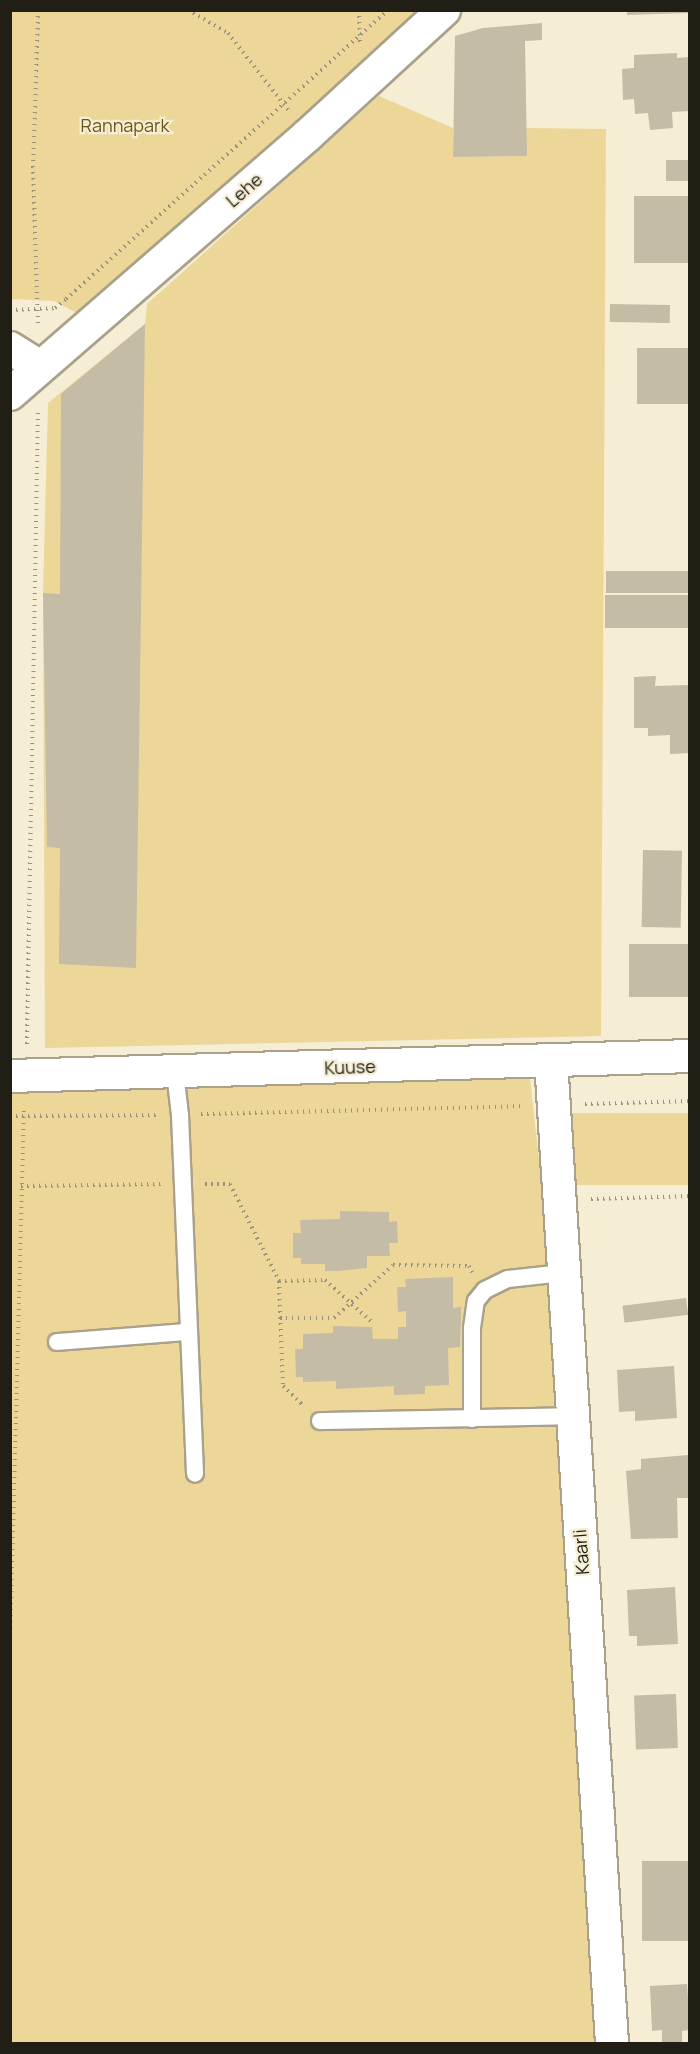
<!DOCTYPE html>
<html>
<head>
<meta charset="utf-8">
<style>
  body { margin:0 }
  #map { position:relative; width:700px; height:2054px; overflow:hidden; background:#f5edd4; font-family:Manrope,sans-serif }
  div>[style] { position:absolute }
  .green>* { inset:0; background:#ecd799; transform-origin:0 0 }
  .building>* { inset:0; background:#c4bca5; transform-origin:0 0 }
  .path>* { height:4px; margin-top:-2px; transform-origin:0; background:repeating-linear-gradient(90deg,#989381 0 1.5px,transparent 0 6px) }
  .roads { filter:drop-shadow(2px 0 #a9a18a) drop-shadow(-2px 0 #a9a18a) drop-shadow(0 2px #a9a18a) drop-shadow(0 -2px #a9a18a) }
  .lane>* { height:16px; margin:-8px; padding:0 8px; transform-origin:8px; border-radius:8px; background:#fff }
  .street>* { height:32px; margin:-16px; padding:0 16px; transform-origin:16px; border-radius:16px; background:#fff }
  span { translate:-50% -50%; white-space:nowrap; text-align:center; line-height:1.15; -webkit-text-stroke:4.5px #f5edd4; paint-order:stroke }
  .park-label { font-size:18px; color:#695616 }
  .street-label { font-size:18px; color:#211e15 }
  .frame { position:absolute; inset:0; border:12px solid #211e15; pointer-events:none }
</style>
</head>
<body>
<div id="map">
  <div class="green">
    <div style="clip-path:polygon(11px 11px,418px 11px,81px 315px,54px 301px,11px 299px)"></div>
    <div style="clip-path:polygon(379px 96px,453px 128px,453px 157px,526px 156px,525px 128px,606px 129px,601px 1036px,45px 1048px,43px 593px,48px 403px,145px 324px,147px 304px)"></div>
    <div style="clip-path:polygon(500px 1072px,530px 1079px,548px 1240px,602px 2043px,11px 2043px,10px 1087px)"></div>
    <div style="left:689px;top:1113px;width:72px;height:118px;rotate:90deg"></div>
  </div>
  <div class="building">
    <div style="clip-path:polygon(627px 10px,690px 10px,690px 13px,627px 15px)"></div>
    <div style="clip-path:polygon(542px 23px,542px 40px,525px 41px,527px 156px,453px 157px,455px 36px,483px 28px)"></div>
    <div style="clip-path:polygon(677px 53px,677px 58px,690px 57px,690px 111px,672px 112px,673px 128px,650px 130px,648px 113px,635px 114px,634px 99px,623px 100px,622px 69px,634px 68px,634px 55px)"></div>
    <div style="left:690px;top:160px;width:21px;height:24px;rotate:90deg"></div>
    <div style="left:634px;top:196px;width:56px;height:67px"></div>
    <div style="left:610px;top:304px;width:60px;height:18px;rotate:1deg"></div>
    <div style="clip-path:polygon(145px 324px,136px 968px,59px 964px,60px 848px,47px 847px,43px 593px,60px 594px,61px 394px)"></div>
    <div style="left:637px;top:348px;width:53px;height:56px"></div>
    <div style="left:690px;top:571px;width:22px;height:84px;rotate:90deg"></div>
    <div style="left:690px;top:595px;width:33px;height:85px;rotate:90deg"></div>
    <div style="clip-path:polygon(656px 676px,655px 686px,690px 685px,690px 753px,670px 754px,670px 735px,648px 736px,648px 728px,634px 728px,634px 677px)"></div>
    <div style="left:643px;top:850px;width:39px;height:77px;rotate:1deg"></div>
    <div style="left:690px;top:944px;width:53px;height:61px;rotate:90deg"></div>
    <div style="clip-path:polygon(340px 1211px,389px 1212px,389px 1222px,397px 1221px,398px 1243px,389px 1243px,390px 1256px,367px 1256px,367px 1268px,337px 1271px,325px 1271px,325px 1264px,301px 1264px,301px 1258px,293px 1258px,293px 1233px,301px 1233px,300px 1220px,340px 1219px)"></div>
    <div style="clip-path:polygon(453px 1277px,453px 1308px,461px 1307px,461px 1317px,460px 1347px,448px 1348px,449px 1385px,425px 1386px,425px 1394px,394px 1395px,394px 1386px,336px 1389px,336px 1381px,303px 1382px,303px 1377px,296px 1377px,295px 1349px,303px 1349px,303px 1334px,333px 1333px,333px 1326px,372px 1327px,373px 1339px,398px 1339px,398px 1327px,406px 1327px,406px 1311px,398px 1312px,397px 1287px,406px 1287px,405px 1279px)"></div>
    <div style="left:686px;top:1298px;width:17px;height:64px;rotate:83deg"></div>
    <div style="clip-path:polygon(674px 1366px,677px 1418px,635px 1421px,635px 1411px,619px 1412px,617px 1370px)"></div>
    <div style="clip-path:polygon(688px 1455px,690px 1498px,677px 1498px,678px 1538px,631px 1539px,626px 1471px,641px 1469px,641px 1459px)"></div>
    <div style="clip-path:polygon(675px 1587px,678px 1644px,637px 1646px,637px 1636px,629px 1636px,627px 1590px)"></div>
    <div style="left:676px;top:1694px;width:54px;height:42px;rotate:88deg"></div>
    <div style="left:690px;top:1861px;width:80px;height:48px;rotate:90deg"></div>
    <div style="clip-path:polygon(687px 1984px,690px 2030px,682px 2031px,682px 2043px,662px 2044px,662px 2030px,652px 2031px,650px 1986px)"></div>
  </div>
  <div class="path">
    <div style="left:38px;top:10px;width:156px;rotate:91.8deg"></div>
    <div style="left:33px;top:166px;width:162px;rotate:88.2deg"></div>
    <div style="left:188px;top:10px;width:46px;rotate:29.9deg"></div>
    <div style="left:228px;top:33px;width:100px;rotate:51.9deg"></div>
    <div style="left:359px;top:10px;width:36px;rotate:88deg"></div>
    <div style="left:10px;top:310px;width:45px;rotate:-2.5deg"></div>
    <div style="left:55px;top:308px;width:14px;rotate:-39deg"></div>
    <div style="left:66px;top:299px;width:433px;rotate:-41.9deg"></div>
    <div style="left:27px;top:1044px;width:634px;rotate:-89.01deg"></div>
    <div style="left:585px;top:1104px;width:105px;rotate:-1.6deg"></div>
    <div style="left:201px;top:1114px;width:323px;rotate:-1.4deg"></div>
    <div style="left:10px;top:1116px;width:148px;rotate:-0.4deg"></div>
    <div style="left:205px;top:1184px;width:25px"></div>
    <div style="left:230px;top:1184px;width:109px;rotate:63.2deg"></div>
    <div style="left:279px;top:1281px;width:105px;rotate:87.8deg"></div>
    <div style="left:283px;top:1386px;width:29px;rotate:44deg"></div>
    <div style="left:21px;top:1186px;width:140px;rotate:-0.8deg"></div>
    <div style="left:591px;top:1199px;width:99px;rotate:-1.7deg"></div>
    <div style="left:279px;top:1281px;width:46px;rotate:-1.2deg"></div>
    <div style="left:325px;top:1280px;width:64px;rotate:41.9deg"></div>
    <div style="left:280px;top:1318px;width:54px"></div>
    <div style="left:334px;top:1318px;width:79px;rotate:-41.9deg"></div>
    <div style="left:393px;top:1265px;width:76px;rotate:0.8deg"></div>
    <div style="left:469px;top:1266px;width:7px;rotate:63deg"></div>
    <div style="left:10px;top:1646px;width:540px;rotate:-88.51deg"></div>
  </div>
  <div class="roads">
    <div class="lane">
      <div style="left:175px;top:1072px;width:43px;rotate:83.4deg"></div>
      <div style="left:180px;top:1115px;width:359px;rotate:87.6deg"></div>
      <div style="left:57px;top:1342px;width:131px;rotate:-4.4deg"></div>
      <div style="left:472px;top:1419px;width:91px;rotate:-90deg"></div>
      <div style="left:472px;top:1328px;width:27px;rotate:-82deg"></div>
      <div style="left:476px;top:1301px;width:14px;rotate:-51deg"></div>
      <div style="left:485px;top:1290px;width:25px;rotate:-26deg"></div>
      <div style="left:508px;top:1279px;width:55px;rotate:-6.2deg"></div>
      <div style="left:320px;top:1421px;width:253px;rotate:-1.1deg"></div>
    </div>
    <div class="street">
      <div style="left:10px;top:348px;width:34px;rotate:32deg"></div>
      <div style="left:10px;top:394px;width:395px;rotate:-41deg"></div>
      <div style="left:308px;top:135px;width:185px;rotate:-42.6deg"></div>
      <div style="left:551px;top:1060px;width:986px;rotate:86.45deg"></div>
      <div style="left:10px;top:1076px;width:680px;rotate:-1.68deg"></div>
    </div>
  </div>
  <div class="park-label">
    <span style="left:125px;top:125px">Rannapark</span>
  </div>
  <div class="street-label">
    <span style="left:244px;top:190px;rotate:-41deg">Lehe</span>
    <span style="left:350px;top:1067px;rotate:-2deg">Kuuse</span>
    <span style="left:581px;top:1552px;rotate:-94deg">Kaarli</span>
  </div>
  <div class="frame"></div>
</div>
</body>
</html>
